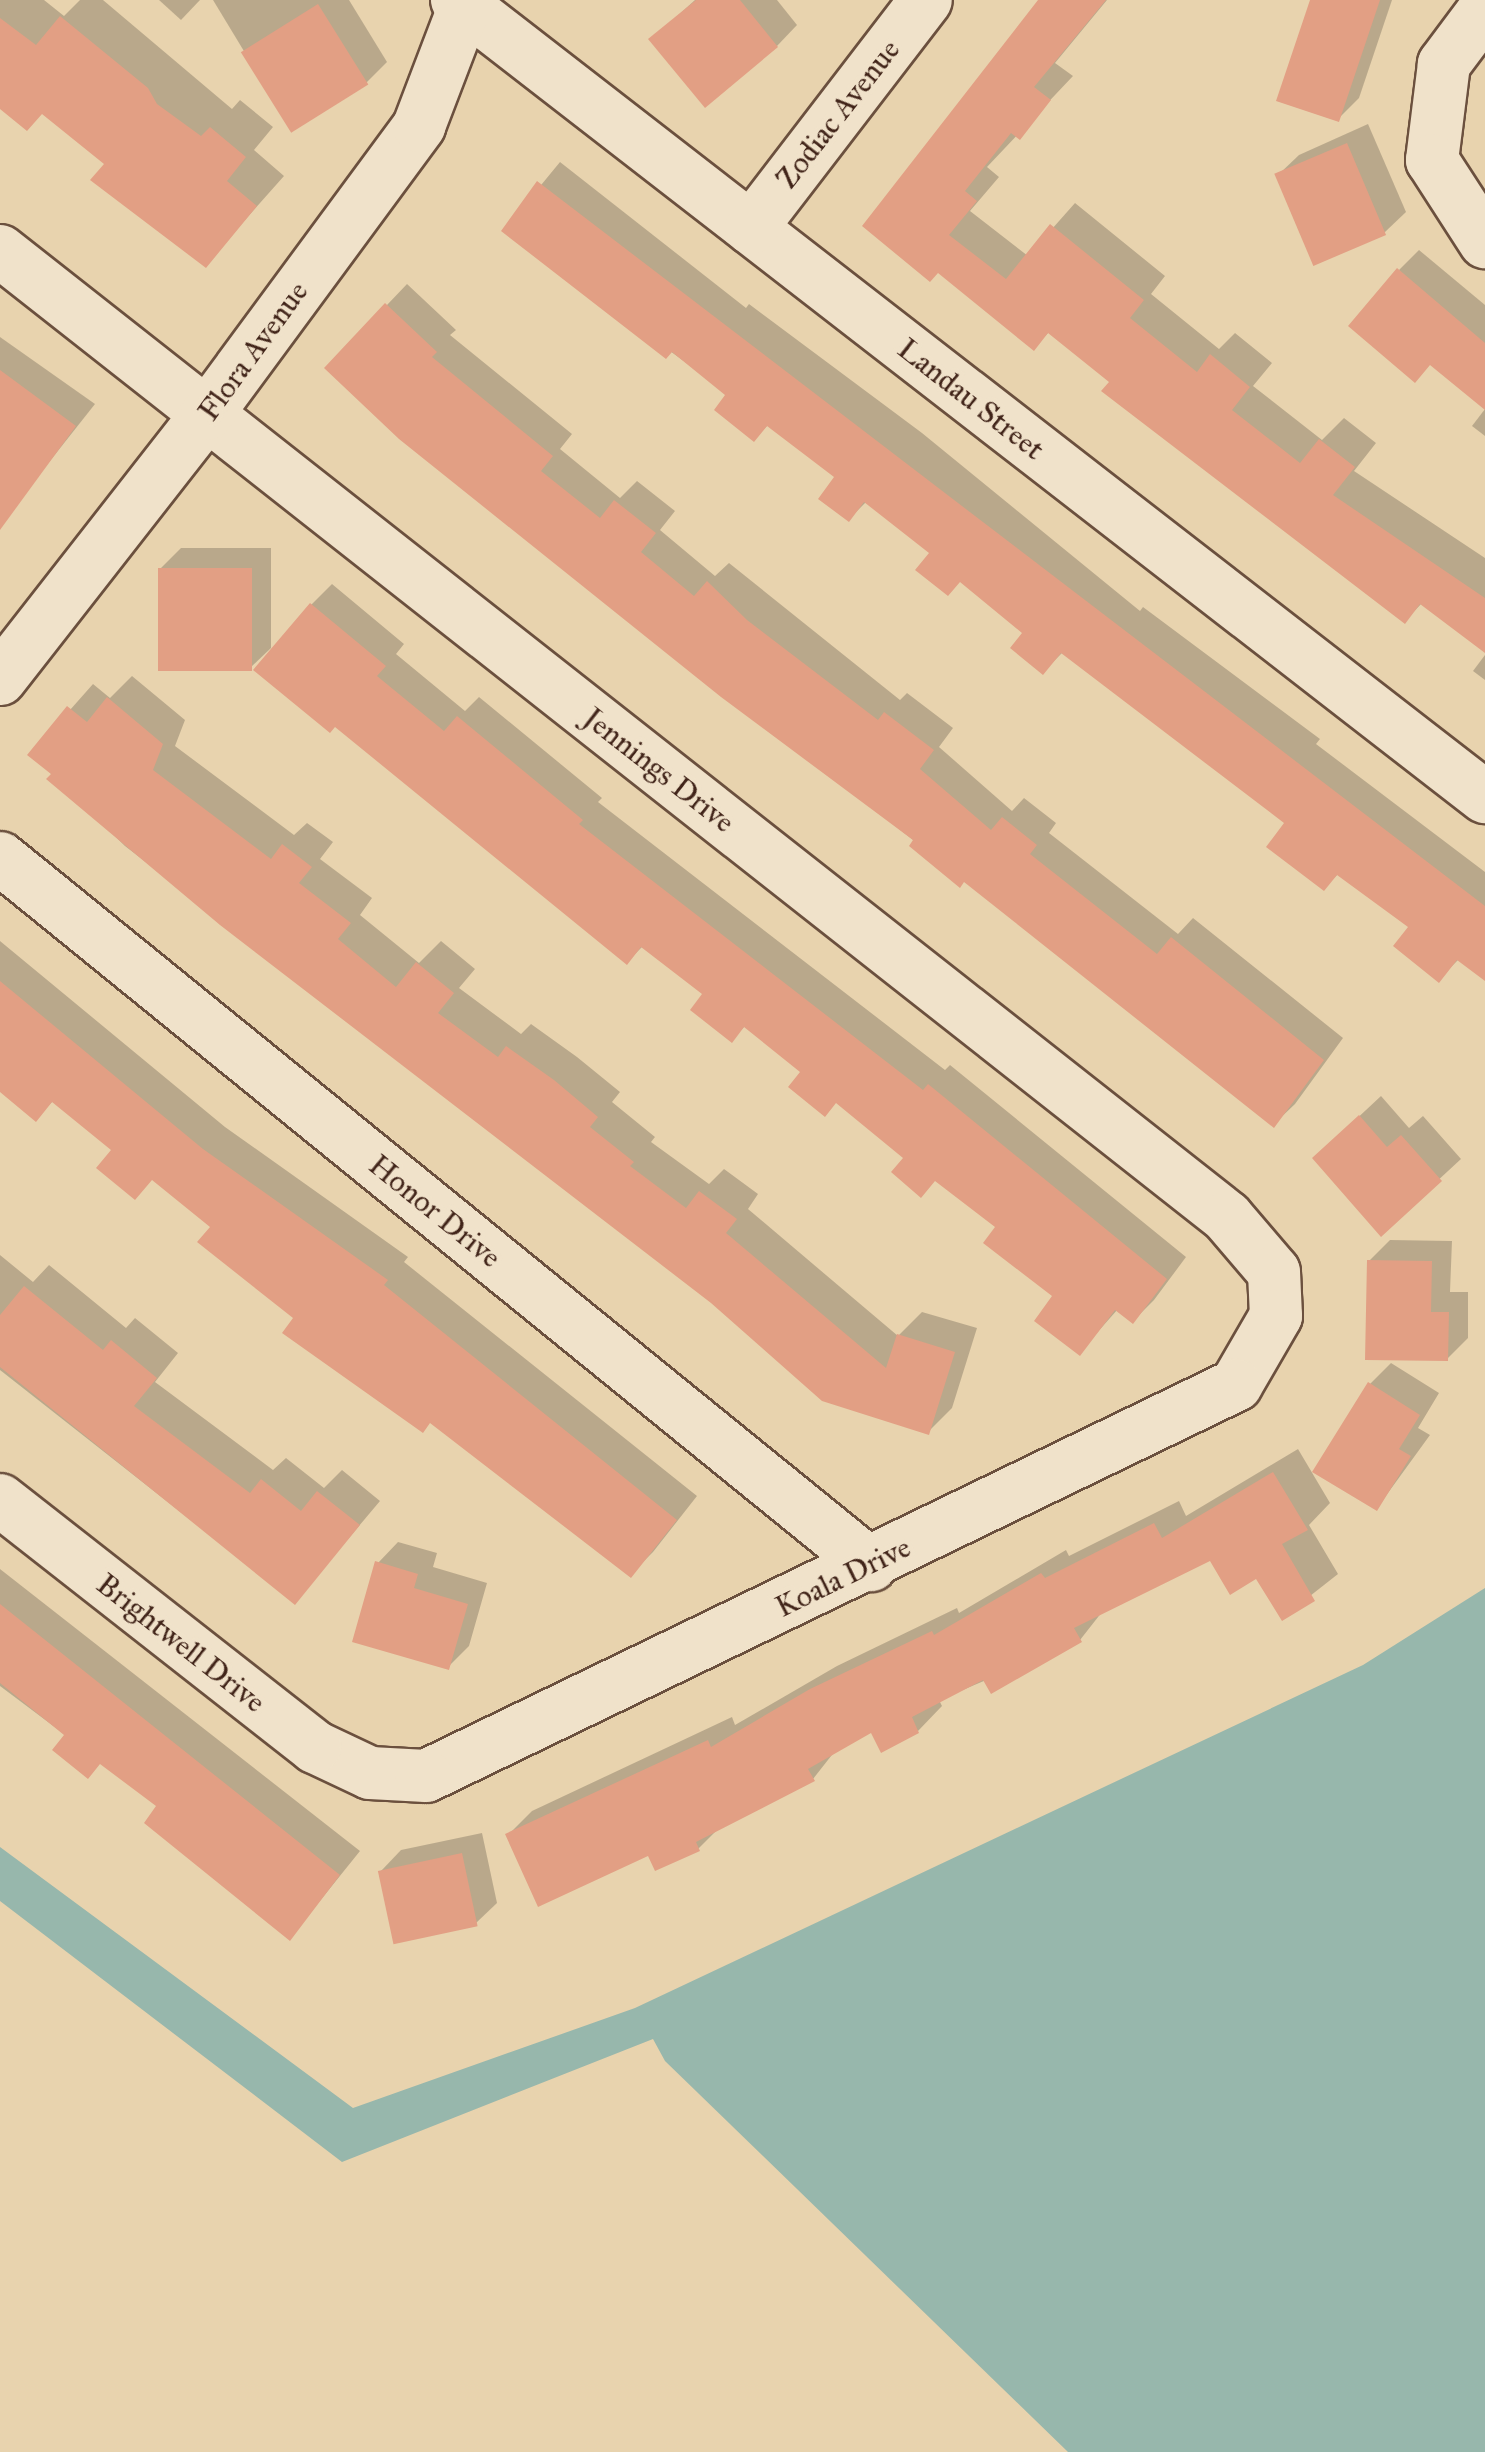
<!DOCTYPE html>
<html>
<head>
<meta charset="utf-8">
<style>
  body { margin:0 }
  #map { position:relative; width:1485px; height:2452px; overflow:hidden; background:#e8d3ae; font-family:"IM FELL Great Primer",serif }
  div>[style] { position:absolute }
  .water>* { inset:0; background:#97b7ac }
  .shadow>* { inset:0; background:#0003 }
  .building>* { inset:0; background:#e29f84; transform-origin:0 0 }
  .roads { filter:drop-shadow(2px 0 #6b503e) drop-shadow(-2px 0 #6b503e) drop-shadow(0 2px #6b503e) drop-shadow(0 -2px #6b503e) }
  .minor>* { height:52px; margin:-26px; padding:0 26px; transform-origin:26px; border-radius:26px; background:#f0e2ca }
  span { translate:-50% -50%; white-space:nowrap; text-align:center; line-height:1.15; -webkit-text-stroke:9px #f0e2ca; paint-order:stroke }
  .street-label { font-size:30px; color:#412419 }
</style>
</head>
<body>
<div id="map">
  <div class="water">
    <div style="clip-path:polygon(1485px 1588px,1485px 2452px,1068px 2452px,665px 2061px,653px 2039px,342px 2162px,0 1901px,0 1847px,353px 2108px,635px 2008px,1363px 1665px)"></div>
  </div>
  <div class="shadow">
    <div style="clip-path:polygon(0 0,44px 0,64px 16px,80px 0,103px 0,232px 109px,240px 100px,273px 127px,254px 150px,284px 176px,206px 264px,107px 163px,44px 112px,0 107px)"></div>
    <div style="clip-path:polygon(159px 0,200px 0,181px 20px)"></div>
    <div style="clip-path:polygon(213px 0,349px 0,387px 62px,366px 83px,291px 129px)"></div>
    <div style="clip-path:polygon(695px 0,777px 0,797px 25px,777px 46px,652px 39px)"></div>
    <div style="clip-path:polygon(1043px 0,1107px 0,1055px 63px,1073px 76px,987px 167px,999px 177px,970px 211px,1028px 256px,1075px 203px,1165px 276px,1151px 294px,1219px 349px,1235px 333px,1272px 363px,1253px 386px,1322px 440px,1344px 418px,1376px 443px,1354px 471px,1485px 558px,1485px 650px,1422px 603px,1405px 621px,1050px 331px,1033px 348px,938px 270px,866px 225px)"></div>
    <div style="clip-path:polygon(1313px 0,1392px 0,1359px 98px,1338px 119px)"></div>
    <div style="clip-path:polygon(1368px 124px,1406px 212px,1385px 232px,1316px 263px,1278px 175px,1299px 155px)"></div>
    <div style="clip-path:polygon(560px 162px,746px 308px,749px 304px,922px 433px,1140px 611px,1143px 607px,1320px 739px,1316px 744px,1485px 872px,1485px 978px,1459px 959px,1439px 979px,1412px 927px,1339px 873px,1324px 888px,1288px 823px,1063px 652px,1043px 672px,1026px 633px,932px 552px,867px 501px,849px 519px,838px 477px,769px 424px,754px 439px,729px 394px,504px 230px)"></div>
    <div style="clip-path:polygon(1419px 250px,1485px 305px,1485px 407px,1399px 270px)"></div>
    <div style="clip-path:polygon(407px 284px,456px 330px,450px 335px,572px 434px,560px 449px,620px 498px,637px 481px,675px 511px,660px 530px,715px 576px,729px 563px,900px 700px,907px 693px,953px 728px,939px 747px,1012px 811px,1024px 798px,1056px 823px,1049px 833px,1178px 934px,1193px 918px,1343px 1038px,1295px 1104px,1274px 1124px,401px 437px,387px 305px)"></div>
    <div style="clip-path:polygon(0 337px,95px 404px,19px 500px,0 487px)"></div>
    <div style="clip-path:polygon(1485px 409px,1485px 436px,1472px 426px)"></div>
    <div style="clip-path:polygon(181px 548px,271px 548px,271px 648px,250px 668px,160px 569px)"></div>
    <div style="clip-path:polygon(332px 584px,404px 644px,396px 654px,465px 711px,479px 697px,602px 798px,598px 802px,945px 1070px,950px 1065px,1186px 1257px,1154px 1300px,1133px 1321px,1118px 1309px,1079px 1353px,1056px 1295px,999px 1227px,746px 1025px,732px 1039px,706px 994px,643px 946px,627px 962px,311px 605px)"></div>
    <div style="clip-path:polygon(1485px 655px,1485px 680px,1473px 671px)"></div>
    <div style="clip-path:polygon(132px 676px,185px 720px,175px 746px,294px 835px,307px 823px,333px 842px,320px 859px,372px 898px,360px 915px,419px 963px,441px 941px,475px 969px,459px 988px,521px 1034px,531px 1024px,577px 1057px,620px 1092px,612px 1102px,655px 1137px,651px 1142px,709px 1184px,724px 1169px,758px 1194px,748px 1209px,898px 1336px,922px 1312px,977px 1328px,952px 1408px,928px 1432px,713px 1301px,125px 846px,31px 754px,93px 684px,110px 698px)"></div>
    <div style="clip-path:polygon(0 941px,225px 1127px,408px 1257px,404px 1262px,697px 1496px,653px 1552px,630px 1575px,297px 1317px,214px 1226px,54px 1100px,35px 1119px,0 1091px)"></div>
    <div style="clip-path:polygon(1381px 1096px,1409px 1128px,1423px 1116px,1461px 1159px,1381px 1233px,1336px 1138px)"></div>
    <div style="clip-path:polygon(1390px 1240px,1452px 1241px,1450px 1292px,1468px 1292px,1468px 1338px,1447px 1359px,1369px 1261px)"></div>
    <div style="clip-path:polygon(0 1255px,33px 1282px,49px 1265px,126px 1328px,135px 1318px,178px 1353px,155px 1382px,273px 1470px,286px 1458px,324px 1488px,342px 1470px,380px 1501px,295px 1602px,0 1370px)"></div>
    <div style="clip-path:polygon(1391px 1363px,1439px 1393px,1418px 1428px,1430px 1435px,1377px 1508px,1370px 1384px)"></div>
    <div style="clip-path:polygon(1298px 1449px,1330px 1503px,1309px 1525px,1338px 1574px,1282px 1618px,1257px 1575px,1211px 1558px,1102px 1612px,1080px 1640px,939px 1700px,942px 1706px,918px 1731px,872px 1729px,835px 1751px,813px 1779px,721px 1826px,698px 1849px,649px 1853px,508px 1835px,532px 1811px,732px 1717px,735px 1725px,837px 1666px,957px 1608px,959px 1613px,1066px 1550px,1069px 1556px,1179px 1501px,1186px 1516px)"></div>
    <div style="clip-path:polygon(398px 1542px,437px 1553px,433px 1567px,487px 1583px,469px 1646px,448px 1667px,378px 1563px)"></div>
    <div style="clip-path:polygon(0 1569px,360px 1851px,290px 1938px,160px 1806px,0 1686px)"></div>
    <div style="clip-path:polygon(482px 1833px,497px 1903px,476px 1923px,381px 1871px,401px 1850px)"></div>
  </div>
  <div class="building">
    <div style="clip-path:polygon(696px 0,740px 0,778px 47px,705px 108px,648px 39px)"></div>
    <div style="clip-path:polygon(1038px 0,1106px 0,1034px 87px,1051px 100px,1020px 140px,1011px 133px,965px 191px,977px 201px,949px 235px,1006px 279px,1050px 224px,1144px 300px,1130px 318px,1197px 372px,1210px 354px,1250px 387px,1232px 410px,1300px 463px,1319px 439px,1355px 467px,1333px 495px,1485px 598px,1485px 653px,1420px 604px,1405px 624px,1101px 391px,1109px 382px,1048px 333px,1034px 351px,938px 273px,930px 282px,862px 226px)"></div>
    <div style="clip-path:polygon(1310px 0,1380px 0,1339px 122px,1276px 101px)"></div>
    <div style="left:318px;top:4px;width:95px;height:91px;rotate:58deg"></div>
    <div style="clip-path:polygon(60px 16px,148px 88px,157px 104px,201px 136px,210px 127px,246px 157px,227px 181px,257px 206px,206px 268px,90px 180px,104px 164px,42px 114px,27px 131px,0 109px,0 18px,36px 45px)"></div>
    <div style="left:1347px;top:143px;width:100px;height:79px;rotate:67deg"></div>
    <div style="clip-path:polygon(537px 181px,1485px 906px,1485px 981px,1457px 960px,1439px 983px,1393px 946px,1408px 927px,1337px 875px,1324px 891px,1266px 847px,1284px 823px,1061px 653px,1043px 675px,1010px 648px,1022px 633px,960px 582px,948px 596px,915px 570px,929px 553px,864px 502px,849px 522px,818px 499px,834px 477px,767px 426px,754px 442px,714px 410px,725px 395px,672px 352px,666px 359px,501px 231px)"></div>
    <div style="clip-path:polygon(1397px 268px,1485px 343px,1485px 410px,1430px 365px,1415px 383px,1348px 326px)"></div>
    <div style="clip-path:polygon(385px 303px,437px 352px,432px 357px,553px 456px,541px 471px,600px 518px,614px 500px,656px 533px,641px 552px,694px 596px,707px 581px,747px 620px,878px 720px,884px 712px,934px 750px,920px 769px,991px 830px,1002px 817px,1037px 845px,1030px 854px,1157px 954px,1171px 937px,1324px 1060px,1274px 1128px,964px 882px,960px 888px,909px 846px,913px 840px,721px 697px,399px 439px,324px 368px)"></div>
    <div style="clip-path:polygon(0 370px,76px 426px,0 530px)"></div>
    <div style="left:158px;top:568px;width:94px;height:103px"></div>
    <div style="clip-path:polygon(310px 603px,386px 666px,377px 676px,444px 731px,457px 716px,583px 820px,579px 824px,923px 1090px,928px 1084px,1167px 1279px,1133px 1324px,1115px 1310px,1080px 1356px,1034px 1321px,1052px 1296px,983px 1243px,995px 1227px,935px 1181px,921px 1198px,891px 1172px,903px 1158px,836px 1103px,825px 1117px,788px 1087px,800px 1072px,744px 1027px,732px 1043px,690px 1010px,702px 994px,641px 947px,627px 965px,335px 727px,330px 733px,253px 670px)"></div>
    <div style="clip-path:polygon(107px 697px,163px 744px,153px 770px,271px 859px,282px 844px,312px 867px,299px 883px,351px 923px,338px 939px,396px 987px,416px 962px,454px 993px,438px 1013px,498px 1057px,506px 1046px,554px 1080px,598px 1117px,590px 1127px,634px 1162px,630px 1166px,686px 1208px,699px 1191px,737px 1219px,726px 1233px,886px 1368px,897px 1334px,955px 1352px,929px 1435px,822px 1401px,711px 1303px,220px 925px,46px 779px,51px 774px,27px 755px,67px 706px,87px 722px)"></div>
    <div style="clip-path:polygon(0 981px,203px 1149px,388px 1280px,384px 1285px,677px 1520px,631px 1578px,430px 1423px,423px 1433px,282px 1333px,293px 1318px,197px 1242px,210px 1227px,152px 1180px,135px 1200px,96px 1168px,111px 1150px,52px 1102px,36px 1122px,0 1092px)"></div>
    <div style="clip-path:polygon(1359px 1115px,1387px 1147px,1401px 1135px,1442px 1181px,1381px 1237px,1312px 1158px)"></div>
    <div style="clip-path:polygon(1367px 1260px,1432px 1261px,1431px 1312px,1449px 1312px,1448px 1361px,1365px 1360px)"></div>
    <div style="clip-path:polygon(24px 1286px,103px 1350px,111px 1340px,157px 1378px,134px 1406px,250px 1493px,261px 1479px,301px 1511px,317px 1491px,360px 1525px,295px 1605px,0 1367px,0 1315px)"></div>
    <div style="clip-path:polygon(1368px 1382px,1420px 1415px,1399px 1449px,1411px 1456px,1377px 1511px,1312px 1472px)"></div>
    <div style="clip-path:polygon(1273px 1472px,1308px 1530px,1282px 1544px,1315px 1601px,1282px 1621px,1256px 1579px,1230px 1595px,1210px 1561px,1074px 1628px,1082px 1642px,991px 1694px,983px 1680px,912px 1717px,919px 1733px,881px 1753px,871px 1733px,808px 1769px,815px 1781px,696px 1842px,700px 1851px,655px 1871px,648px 1856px,538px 1907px,505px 1834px,708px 1740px,711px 1747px,810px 1689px,932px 1631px,934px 1635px,1041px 1573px,1045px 1578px,1154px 1523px,1162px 1538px)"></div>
    <div style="clip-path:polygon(375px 1561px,418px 1574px,414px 1588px,468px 1604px,449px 1670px,352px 1642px)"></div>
    <div style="clip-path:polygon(0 1604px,340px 1875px,290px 1941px,144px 1823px,156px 1806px,100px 1764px,88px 1779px,52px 1750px,64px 1735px,0 1683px)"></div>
    <div style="left:462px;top:1853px;width:75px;height:86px;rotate:78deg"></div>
  </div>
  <div class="roads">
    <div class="minor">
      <div style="left:457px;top:0;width:1301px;rotate:37.79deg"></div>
      <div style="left:1485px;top:9px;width:69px;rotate:126.7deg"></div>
      <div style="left:1444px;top:64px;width:97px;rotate:97.1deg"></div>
      <div style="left:1432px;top:160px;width:98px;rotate:57.1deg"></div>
      <div style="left:751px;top:228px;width:287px;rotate:-52.5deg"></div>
      <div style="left:0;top:251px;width:1562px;rotate:38.21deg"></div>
      <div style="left:1227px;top:1217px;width:72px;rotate:49.5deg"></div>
      <div style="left:1274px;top:1272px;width:44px;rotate:87.4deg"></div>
      <div style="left:1276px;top:1316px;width:80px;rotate:120.1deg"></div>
      <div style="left:1236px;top:1385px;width:899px;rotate:154.23deg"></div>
      <div style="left:426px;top:1776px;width:56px;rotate:-176.9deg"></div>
      <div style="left:370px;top:1773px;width:61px;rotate:-154.7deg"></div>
      <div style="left:315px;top:1747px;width:400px;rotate:-141.9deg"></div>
      <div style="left:0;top:679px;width:336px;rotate:-52deg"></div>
      <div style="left:207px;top:414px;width:358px;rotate:-53.6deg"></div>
      <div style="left:419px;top:126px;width:135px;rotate:-69.1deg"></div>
      <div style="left:0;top:858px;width:1122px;rotate:39.07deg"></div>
    </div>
  </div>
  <div class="street-label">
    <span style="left:838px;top:114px;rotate:-52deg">Zodiac Avenue</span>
    <span style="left:253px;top:351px;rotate:-54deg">Flora Avenue</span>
    <span style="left:971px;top:399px;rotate:38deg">Landau Street</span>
    <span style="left:659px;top:770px;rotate:38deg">Jennings Drive</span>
    <span style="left:435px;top:1211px;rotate:39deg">Honor Drive</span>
    <span style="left:843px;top:1577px;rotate:-26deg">Koala Drive</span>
    <span style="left:181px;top:1643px;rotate:38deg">Brightwell Drive</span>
  </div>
</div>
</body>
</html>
